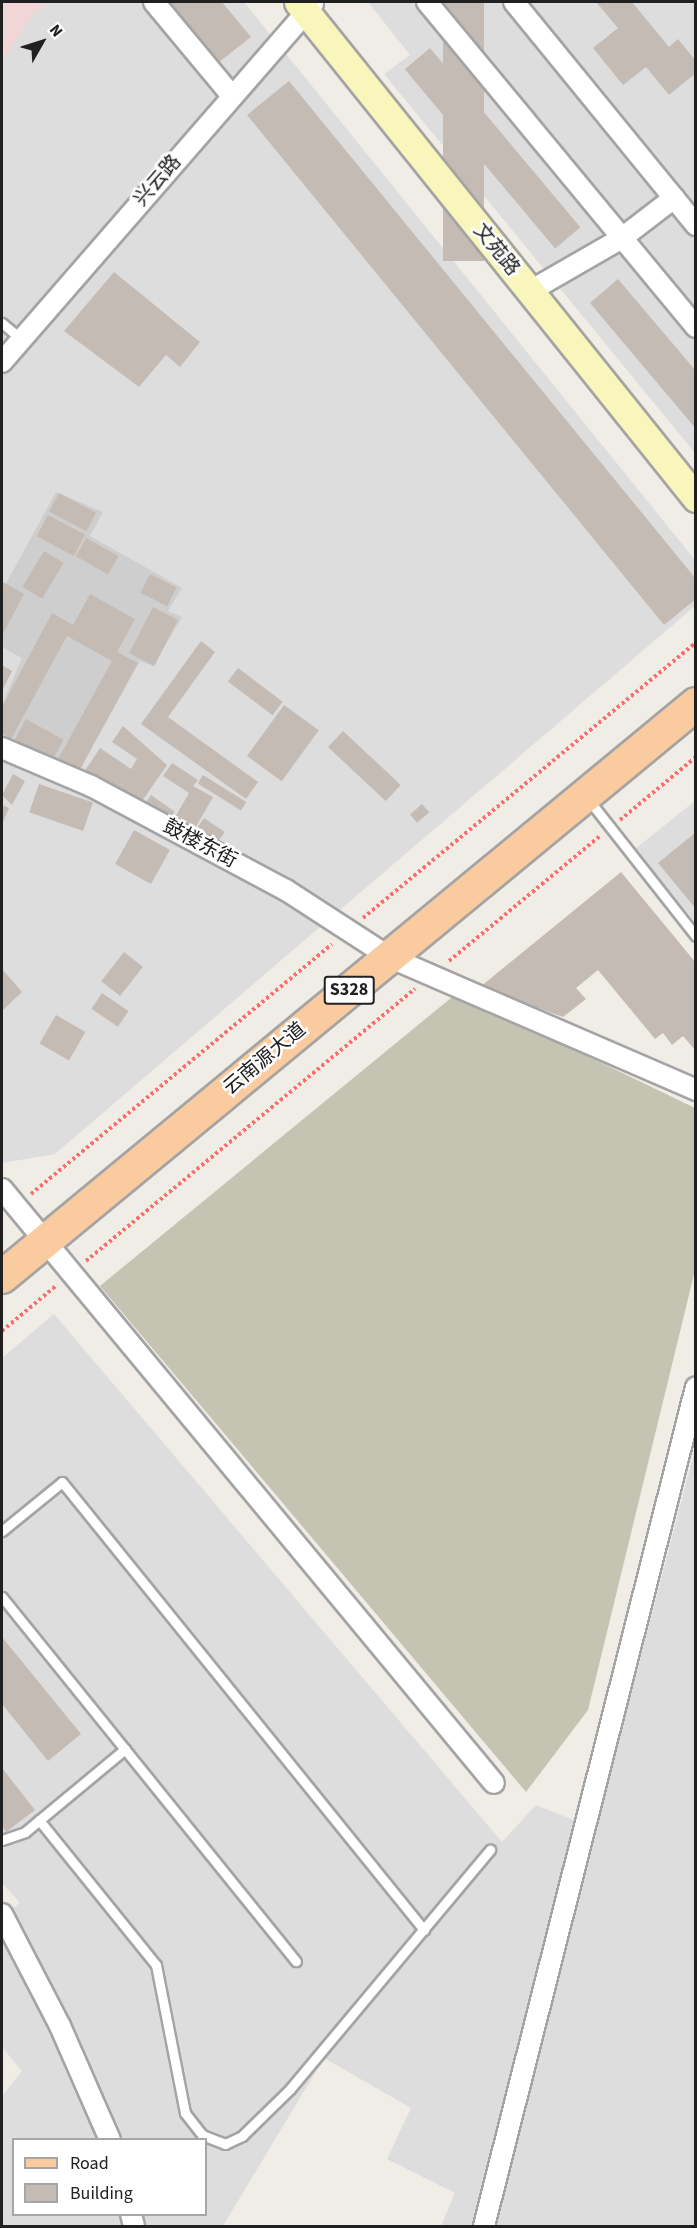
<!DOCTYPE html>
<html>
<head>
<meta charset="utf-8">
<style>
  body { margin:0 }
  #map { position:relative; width:697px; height:2228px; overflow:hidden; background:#f0ece6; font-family:"Source Sans 3","Noto Sans SC",sans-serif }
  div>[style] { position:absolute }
  .residential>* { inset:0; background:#dedddd }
  .commercial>* { inset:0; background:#f1d6d7 }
  .religious>* { inset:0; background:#cecece }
  .construction>* { inset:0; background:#c5c3b1 }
  .building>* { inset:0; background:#c5bbb5; transform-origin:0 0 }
  .path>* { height:4px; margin-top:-2px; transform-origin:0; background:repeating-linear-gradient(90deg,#f96f6e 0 3px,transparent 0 6px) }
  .roads { filter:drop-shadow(2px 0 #a4a4a4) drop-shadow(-2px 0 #a4a4a4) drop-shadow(0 2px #a4a4a4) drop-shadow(0 -2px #a4a4a4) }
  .service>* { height:9px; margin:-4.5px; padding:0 4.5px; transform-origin:4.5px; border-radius:4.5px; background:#fff }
  .minor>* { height:20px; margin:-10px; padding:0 10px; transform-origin:10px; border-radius:10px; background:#fff }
  .secondary>* { height:27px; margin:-13.5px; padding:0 13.5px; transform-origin:13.5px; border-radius:13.5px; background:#f9f6bb }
  .primary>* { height:32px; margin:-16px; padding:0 16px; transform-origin:16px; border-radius:16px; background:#fbcba0 }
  span { translate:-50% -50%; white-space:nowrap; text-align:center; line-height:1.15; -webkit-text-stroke:5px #fff; paint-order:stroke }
  .shield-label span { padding:2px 4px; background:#fff; border:2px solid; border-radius:4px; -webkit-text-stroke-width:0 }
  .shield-label { font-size:18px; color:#202020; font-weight:700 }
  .street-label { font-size:20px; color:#202020 }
  .frame { position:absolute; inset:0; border:3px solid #202020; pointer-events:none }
  .legend { position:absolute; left:12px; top:2138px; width:195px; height:78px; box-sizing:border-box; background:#fff; border:2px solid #a6a6a6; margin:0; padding:8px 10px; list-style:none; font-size:18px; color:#202020 }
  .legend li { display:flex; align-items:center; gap:12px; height:30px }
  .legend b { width:30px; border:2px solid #a6a6a6 }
  .north { position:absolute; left:12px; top:12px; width:60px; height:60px; -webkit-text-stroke:4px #fff; paint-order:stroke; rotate:51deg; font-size:16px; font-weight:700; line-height:24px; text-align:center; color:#202020 }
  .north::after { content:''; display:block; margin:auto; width:21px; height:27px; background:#202020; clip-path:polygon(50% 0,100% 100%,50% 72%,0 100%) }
</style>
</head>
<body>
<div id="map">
  <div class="residential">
    <div style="clip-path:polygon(2px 2px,244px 2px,695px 560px,695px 606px,55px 1154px,2px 1163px)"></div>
    <div style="clip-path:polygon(368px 2px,695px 2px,695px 453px,384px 74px,410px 55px)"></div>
    <div style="clip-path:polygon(695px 801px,695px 922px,635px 849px)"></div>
    <div style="clip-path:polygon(evenodd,54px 1314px,502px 1842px,536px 1805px,596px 1829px,695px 1449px,695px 2226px,441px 2226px,455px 2193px,387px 2159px,411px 2108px,324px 2058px,223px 2226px,2px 2226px,2px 2096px,22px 2071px,2px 2047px,2px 1915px,20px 1903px,2px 1883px,2px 1358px,54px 1314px,14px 2140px,206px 2140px,206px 2214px,14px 2214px,14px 2140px)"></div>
  </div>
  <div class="commercial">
    <div style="clip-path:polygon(2px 2px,50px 2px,32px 15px,2px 63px)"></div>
  </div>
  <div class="religious">
    <div style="clip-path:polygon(56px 492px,103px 512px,90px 536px,182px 588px,168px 611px,182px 617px,153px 666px,140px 661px,78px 773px,2px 734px,2px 705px,22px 658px,2px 647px,2px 591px)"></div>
  </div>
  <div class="construction">
    <div style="clip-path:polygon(457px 993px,695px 1108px,695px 1270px,588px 1710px,526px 1792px,100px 1286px)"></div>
  </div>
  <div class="building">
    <div style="clip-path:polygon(162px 2px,222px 2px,251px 37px,214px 66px)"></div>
    <div style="left:443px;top:2px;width:41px;height:259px"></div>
    <div style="clip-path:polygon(596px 2px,632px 2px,669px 47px,678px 39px,696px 61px,696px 73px,669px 95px,646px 67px,623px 85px,593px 48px,618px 28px)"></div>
    <div style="left:430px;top:48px;width:234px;height:33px;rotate:50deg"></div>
    <div style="clip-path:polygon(289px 81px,696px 579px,696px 599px,664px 625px,247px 115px)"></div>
    <div style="clip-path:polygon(114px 272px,200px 342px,180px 367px,166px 355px,139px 387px,64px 331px)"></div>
    <div style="clip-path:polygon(618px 279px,696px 371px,696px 429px,590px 303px)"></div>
    <div style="left:59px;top:493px;width:42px;height:21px;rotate:28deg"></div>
    <div style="left:48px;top:515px;width:42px;height:24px;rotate:28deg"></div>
    <div style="left:86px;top:538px;width:37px;height:21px;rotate:29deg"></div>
    <div style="left:44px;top:551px;width:23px;height:42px;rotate:31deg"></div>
    <div style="left:150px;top:574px;width:30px;height:21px;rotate:27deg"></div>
    <div style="clip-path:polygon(3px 582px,24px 594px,2px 636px,2px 585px)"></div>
    <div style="clip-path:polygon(90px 594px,135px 619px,117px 652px,138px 663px,78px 773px,57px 761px,112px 661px,67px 636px,11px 739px,2px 734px,2px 707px,52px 613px,73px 625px)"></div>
    <div style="left:153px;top:607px;width:28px;height:52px;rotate:27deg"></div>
    <div style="clip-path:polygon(201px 641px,215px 652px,168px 717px,258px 782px,246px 799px,141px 724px)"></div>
    <div style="clip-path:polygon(2px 665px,12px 671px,2px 691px)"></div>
    <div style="left:238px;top:668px;width:56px;height:17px;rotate:37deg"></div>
    <div style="left:284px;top:705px;width:43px;height:63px;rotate:36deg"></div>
    <div style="left:26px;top:719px;width:43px;height:30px;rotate:29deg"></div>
    <div style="clip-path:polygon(123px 726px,167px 765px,138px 807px,84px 772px,100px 748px,131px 769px,137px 759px,112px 742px)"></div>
    <div style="left:343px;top:731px;width:79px;height:22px;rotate:43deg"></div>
    <div style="clip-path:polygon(172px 763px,198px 780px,193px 786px,213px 797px,194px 830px,174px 819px,189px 793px,163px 776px)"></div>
    <div style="clip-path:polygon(13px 774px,25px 781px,12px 805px,2px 795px)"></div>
    <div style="left:203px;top:775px;width:51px;height:10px;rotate:32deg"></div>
    <div style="left:39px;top:784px;width:57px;height:30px;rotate:19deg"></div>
    <div style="left:151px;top:795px;width:29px;height:14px;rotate:35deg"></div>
    <div style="left:422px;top:804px;width:11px;height:16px;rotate:49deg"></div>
    <div style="clip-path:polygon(2px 805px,9px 808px,2px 824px)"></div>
    <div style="left:204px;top:818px;width:25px;height:14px;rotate:34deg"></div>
    <div style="left:134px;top:830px;width:41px;height:39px;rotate:29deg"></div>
    <div style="clip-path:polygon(696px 832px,696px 909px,658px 863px)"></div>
    <div style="clip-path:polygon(621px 872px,696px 963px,696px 1051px,683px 1036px,672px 1045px,663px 1033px,655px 1039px,598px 970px,576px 988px,586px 999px,563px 1017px,480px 987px)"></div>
    <div style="left:124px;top:952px;width:24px;height:37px;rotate:38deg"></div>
    <div style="clip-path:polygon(2px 969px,22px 992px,2px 1011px)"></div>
    <div style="left:102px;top:993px;width:32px;height:19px;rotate:34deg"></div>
    <div style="left:56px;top:1015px;width:34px;height:33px;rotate:30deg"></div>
    <div style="clip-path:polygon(2px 1637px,81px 1734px,48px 1761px,2px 1704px)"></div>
    <div style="clip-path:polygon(2px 1768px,35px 1810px,6px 1832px,2px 1826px)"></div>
  </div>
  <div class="path">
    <div style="left:620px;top:820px;width:99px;rotate:-39.7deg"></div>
    <div style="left:363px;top:918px;width:432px;rotate:-39.6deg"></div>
    <div style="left:449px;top:961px;width:196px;rotate:-39.6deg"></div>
    <div style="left:31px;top:1194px;width:391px;rotate:-39.7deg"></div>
    <div style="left:86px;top:1261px;width:427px;rotate:-39.6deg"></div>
    <div style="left:2px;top:1331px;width:72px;rotate:-39.9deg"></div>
  </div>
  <div class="roads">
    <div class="service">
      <div style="left:2px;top:323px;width:25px;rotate:40deg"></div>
      <div style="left:588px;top:799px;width:174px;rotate:51.8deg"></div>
      <div style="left:2px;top:1531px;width:77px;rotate:-39.2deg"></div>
      <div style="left:62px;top:1482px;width:576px;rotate:51.06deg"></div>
      <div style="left:2px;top:1597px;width:468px;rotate:51.1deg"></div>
      <div style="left:39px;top:1820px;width:186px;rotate:51.1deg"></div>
      <div style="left:156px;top:1965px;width:151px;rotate:78.9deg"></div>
      <div style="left:185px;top:2113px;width:28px;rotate:52deg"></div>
      <div style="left:202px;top:2135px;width:25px;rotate:21deg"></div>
      <div style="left:225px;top:2144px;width:19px;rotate:-25deg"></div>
      <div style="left:242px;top:2136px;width:67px;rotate:-44.4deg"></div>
      <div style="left:290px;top:2089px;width:312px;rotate:-50.1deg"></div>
      <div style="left:2px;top:1840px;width:24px;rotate:-19deg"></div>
      <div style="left:25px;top:1832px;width:130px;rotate:-39.7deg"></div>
    </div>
    <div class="minor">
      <div style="left:154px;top:2px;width:122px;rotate:50.3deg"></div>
      <div style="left:427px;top:2px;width:422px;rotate:50.4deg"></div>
      <div style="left:514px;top:2px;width:288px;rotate:50.8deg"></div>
      <div style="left:530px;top:291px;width:106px;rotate:-29.9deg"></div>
      <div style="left:622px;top:238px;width:66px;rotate:-37.6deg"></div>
      <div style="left:2px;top:362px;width:474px;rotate:-49deg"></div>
      <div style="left:2px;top:748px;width:97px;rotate:23.1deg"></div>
      <div style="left:91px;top:786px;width:221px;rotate:28.1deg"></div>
      <div style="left:286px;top:890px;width:123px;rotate:33deg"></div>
      <div style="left:389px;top:957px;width:335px;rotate:23.4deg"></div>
      <div style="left:2px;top:1189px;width:771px;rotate:50.37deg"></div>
      <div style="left:2px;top:1914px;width:126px;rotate:62.6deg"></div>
      <div style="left:60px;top:2026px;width:124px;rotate:66.3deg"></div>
      <div style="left:131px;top:2214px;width:12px;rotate:76deg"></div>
      <div style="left:484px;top:2226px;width:865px;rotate:-75.82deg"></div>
    </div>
    <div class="secondary">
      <div style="left:298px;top:2px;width:636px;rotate:51.26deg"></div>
    </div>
    <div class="primary">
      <div style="left:2px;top:1277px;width:900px;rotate:-39.54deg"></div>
    </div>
  </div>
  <div class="shield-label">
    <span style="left:349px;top:990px">S328</span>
  </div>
  <div class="street-label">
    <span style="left:158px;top:181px;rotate:-49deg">兴云路</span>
    <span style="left:496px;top:250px;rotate:51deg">文苑路</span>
    <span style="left:200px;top:844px;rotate:28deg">鼓楼东街</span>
    <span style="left:265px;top:1059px;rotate:-40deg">云南源大道</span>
  </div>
  <div class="frame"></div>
  <ul class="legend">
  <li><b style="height:8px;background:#fbcba0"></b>Road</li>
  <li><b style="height:16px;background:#c5bbb5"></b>Building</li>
  </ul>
  <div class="north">N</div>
</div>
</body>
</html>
